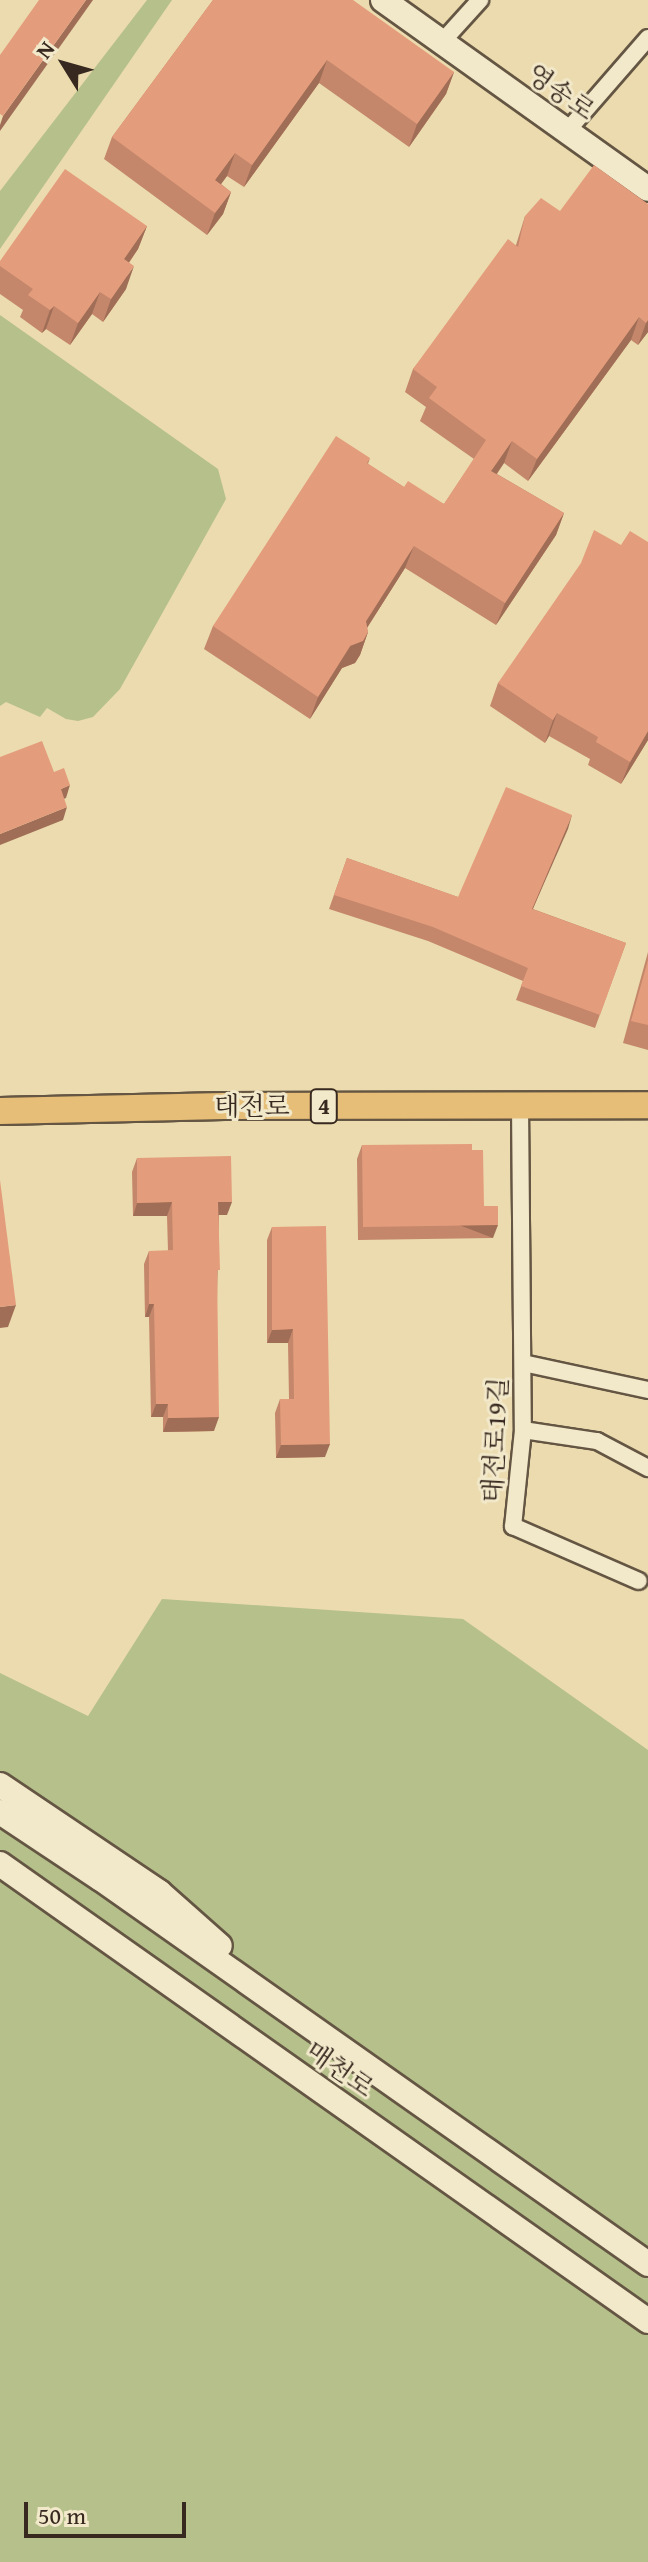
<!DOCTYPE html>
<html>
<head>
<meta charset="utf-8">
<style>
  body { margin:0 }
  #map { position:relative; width:648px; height:2562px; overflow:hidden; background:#ebdbae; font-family:"Gentium Book Plus","Noto Serif KR",serif }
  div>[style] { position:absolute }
  .green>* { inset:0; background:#b6c08b }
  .roads { filter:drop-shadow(2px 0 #645643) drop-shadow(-2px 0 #645643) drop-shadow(0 2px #645643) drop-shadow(0 -2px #645643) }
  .minor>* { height:16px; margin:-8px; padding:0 8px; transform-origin:8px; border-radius:8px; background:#f2e8ca }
  .secondary>* { height:24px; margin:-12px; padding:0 12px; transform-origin:12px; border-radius:12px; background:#f2e8ca }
  .primary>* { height:26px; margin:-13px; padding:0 13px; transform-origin:13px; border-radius:13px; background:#e6be77 }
  .wall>* { inset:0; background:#c4876b }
  .shaded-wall>* { inset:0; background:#a06e57; transform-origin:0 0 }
  .building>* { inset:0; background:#e49d7c }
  span { translate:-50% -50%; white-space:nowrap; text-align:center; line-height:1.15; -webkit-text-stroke:6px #f2e8ca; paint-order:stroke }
  .shield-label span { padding:2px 6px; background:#f2e8ca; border:2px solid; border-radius:6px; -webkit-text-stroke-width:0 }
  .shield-label { font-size:24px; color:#37291f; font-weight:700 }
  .street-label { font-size:26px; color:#37291f }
  .north { position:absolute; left:24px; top:24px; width:80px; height:80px; -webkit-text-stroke:6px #f2e8ca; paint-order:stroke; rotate:307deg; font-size:22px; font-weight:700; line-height:32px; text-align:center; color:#37291f }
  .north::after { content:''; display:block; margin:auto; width:28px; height:36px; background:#37291f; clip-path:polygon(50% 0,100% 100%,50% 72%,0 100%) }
  .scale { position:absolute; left:24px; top:2502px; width:162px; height:36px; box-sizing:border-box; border:4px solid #37291f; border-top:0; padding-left:10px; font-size:24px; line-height:28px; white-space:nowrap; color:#37291f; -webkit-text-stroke:6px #f2e8ca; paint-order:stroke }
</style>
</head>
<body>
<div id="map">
  <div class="green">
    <div style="clip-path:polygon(147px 0,172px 0,0 249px,0 191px)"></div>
    <div style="clip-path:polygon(0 315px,218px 469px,226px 499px,120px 689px,93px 717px,78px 721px,66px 719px,47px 708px,40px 717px,6px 702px,0 706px)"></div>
    <div style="clip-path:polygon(162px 1599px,463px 1619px,648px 1750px,648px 2562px,0 2562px,0 1673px,88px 1716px)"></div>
  </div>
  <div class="roads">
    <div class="minor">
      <div style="left:442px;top:42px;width:57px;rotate:-47.9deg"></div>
      <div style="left:568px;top:130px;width:122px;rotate:-49deg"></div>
      <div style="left:520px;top:1104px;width:326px;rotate:89.5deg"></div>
      <div style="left:523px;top:1430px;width:97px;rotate:95.9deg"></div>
      <div style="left:513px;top:1526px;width:137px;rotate:23.6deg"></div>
      <div style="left:523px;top:1363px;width:128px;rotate:12.2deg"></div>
      <div style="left:523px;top:1430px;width:75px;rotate:8.5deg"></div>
      <div style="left:597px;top:1441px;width:58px;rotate:27.9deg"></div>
    </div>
    <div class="secondary">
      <div style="left:383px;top:0;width:325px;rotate:35.5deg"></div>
      <div style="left:0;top:1785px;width:192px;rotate:33.9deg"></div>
      <div style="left:159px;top:1892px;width:81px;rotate:41.5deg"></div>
      <div style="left:0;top:1812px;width:121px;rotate:33.6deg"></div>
      <div style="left:101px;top:1879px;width:669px;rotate:35.14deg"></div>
      <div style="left:0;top:1864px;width:793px;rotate:35.19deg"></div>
    </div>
    <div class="primary">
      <div style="left:0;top:1111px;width:224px;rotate:-1.3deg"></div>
      <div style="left:224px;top:1106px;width:424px;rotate:-0.1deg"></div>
    </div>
  </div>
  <div class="wall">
    <div style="clip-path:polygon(213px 0,454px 72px,446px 94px,409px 147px,319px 83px,244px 187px,227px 176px,221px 184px,231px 192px,223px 214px,207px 235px,104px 159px,112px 137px)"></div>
    <div style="clip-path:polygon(648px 204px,648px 332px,638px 345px,631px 340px,528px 481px,504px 463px,497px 474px,564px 513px,556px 535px,496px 625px,405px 568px,367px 628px,368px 632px,360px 655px,355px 663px,342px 668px,310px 719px,204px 649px,213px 626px,370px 458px,368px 464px,404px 487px,444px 504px,474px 459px,420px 421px,426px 407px,405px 392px,413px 369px,516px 245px,525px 216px,560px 211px)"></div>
    <div style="clip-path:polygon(147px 226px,138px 249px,129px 263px,126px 289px,103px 322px,92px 314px,70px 345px,46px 329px,42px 333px,20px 317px,23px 310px,0 294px,0 261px)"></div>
    <div style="clip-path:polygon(648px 542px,648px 740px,621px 784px,588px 765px,590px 759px,549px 736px,545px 743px,490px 706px,498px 683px,621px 545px)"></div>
    <div style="clip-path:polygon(572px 815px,533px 909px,626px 943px,595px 1028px,516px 1000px,523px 981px,428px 941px,329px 909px,347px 858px,458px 897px)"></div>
    <div style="clip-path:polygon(648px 952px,648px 1050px,623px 1043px)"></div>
    <div style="clip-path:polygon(362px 1145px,472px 1150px,484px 1206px,493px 1238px,358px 1240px,357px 1159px)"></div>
    <div style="clip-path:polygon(137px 1158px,227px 1215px,219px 1215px,214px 1431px,163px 1432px,163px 1417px,151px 1417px,149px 1317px,145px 1317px,144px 1264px,149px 1251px,168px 1251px,167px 1216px,133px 1216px,132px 1172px)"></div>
    <div style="clip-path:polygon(272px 1227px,325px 1457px,276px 1458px,275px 1413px,280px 1399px,289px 1399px,288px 1343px,267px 1343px,267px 1240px)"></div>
  </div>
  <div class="shaded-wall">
    <div style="clip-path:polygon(86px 0,93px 0,0 131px,0 125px,3px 116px)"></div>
    <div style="clip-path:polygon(327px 60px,319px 83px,244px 187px,252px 165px)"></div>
    <div style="clip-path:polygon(454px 72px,446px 94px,409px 147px,417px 124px)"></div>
    <div style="clip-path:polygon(235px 153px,227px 176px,207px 203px,215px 180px)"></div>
    <div style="clip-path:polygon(231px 192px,223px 214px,207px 235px,215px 213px)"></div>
    <div style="clip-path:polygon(147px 226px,138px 249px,115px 282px,124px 259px)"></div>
    <div style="clip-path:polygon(134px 266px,126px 289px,103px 322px,111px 299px)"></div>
    <div style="clip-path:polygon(100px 292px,92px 314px,70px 345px,78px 323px)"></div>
    <div style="clip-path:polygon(54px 306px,46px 329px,42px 333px,50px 310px)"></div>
    <div style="clip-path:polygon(639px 317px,631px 340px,528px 481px,537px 459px)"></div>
    <div style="clip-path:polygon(648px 320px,648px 332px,638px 345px,646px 323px)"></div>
    <div style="clip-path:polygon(512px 441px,504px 463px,483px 493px,491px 471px)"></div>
    <div style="clip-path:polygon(564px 513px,556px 535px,496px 625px,505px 603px)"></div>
    <div style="clip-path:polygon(414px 546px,405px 568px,358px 642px,368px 632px,360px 655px,355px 663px,342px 668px,310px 719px,318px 697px)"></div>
    <div style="clip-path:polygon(557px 713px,549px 736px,545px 743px,553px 720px)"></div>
    <div style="clip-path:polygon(648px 731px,648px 740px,621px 784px,630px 762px)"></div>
    <div style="clip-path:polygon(70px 785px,66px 798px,56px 802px,61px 789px)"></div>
    <div style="clip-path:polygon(67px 807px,63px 820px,0 845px,0 834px)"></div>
    <div style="clip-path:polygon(572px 815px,568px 829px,527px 922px,532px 909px)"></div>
    <div style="clip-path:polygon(172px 1202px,167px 1216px,133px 1216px,137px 1203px)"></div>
    <div style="clip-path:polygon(218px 1202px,232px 1202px,227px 1215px,214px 1215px)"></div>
    <div style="left:498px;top:1225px;width:14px;height:135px;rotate:111deg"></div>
    <div style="clip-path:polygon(149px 1304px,154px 1304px,149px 1317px,145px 1317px)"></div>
    <div style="clip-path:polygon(16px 1305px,8px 1327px,0 1328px,0 1307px)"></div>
    <div style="clip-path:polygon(293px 1329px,288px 1343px,267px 1343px,272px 1330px)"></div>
    <div style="clip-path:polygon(156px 1404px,168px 1404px,163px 1417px,151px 1417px)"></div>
    <div style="clip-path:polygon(219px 1417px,214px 1431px,163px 1432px,168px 1418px)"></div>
    <div style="clip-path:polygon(330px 1444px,325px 1457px,276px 1458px,281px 1445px)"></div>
  </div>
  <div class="building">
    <div style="clip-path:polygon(39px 0,86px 0,3px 116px,0 114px,0 55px)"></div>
    <div style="clip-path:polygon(213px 0,353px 0,454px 72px,417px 124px,327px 60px,252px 165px,235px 153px,215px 180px,231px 192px,215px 213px,112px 137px)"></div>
    <div style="clip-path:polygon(594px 165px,648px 204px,648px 320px,646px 323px,639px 317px,537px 459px,512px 441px,491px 471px,564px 513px,505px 603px,414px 546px,366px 621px,368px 632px,363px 641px,350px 646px,318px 697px,213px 626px,336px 436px,370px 458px,367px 463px,404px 487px,408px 481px,444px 504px,486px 440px,429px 398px,437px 387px,413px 369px,508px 239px,518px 247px,525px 216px,541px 198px,560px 211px)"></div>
    <div style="clip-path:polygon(65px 169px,147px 226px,124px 259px,134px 266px,111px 299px,100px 292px,78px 323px,54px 306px,50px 310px,28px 295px,33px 289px,0 266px,0 261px)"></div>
    <div style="clip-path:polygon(594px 530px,621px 545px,630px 531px,648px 542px,648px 731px,630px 762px,596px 742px,598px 737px,557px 713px,553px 720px,498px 683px,581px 563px)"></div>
    <div style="clip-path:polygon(42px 741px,54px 772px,64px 768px,70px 785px,61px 789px,67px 807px,0 834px,0 757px)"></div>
    <div style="clip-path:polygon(506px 787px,572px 815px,532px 909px,626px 943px,600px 1015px,521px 986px,528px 968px,433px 927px,334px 895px,347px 858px,458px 897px)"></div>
    <div style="clip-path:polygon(648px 960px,648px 1025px,631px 1021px)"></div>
    <div style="clip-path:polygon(472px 1144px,472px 1150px,483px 1150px,484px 1206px,498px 1206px,498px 1225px,363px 1227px,362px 1145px)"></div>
    <div style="clip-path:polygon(231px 1156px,232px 1202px,218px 1202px,220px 1270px,217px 1270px,219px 1417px,168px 1418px,168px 1404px,156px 1404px,154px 1304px,149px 1304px,149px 1251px,173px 1250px,172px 1202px,137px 1203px,137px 1158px)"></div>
    <div style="clip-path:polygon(0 1180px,16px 1305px,0 1307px)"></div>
    <div style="clip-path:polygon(326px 1226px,330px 1444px,281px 1445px,280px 1399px,294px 1399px,293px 1329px,272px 1330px,272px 1227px)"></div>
  </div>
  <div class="shield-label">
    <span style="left:324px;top:1106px">4</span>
  </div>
  <div class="street-label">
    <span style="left:561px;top:92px;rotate:35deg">영송로</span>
    <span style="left:252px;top:1106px">태전로</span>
    <span style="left:495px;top:1440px;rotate:-87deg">태전로19길</span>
    <span style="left:340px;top:2069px;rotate:35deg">매천로</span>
  </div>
  <div class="north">N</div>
  <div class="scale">50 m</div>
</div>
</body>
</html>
